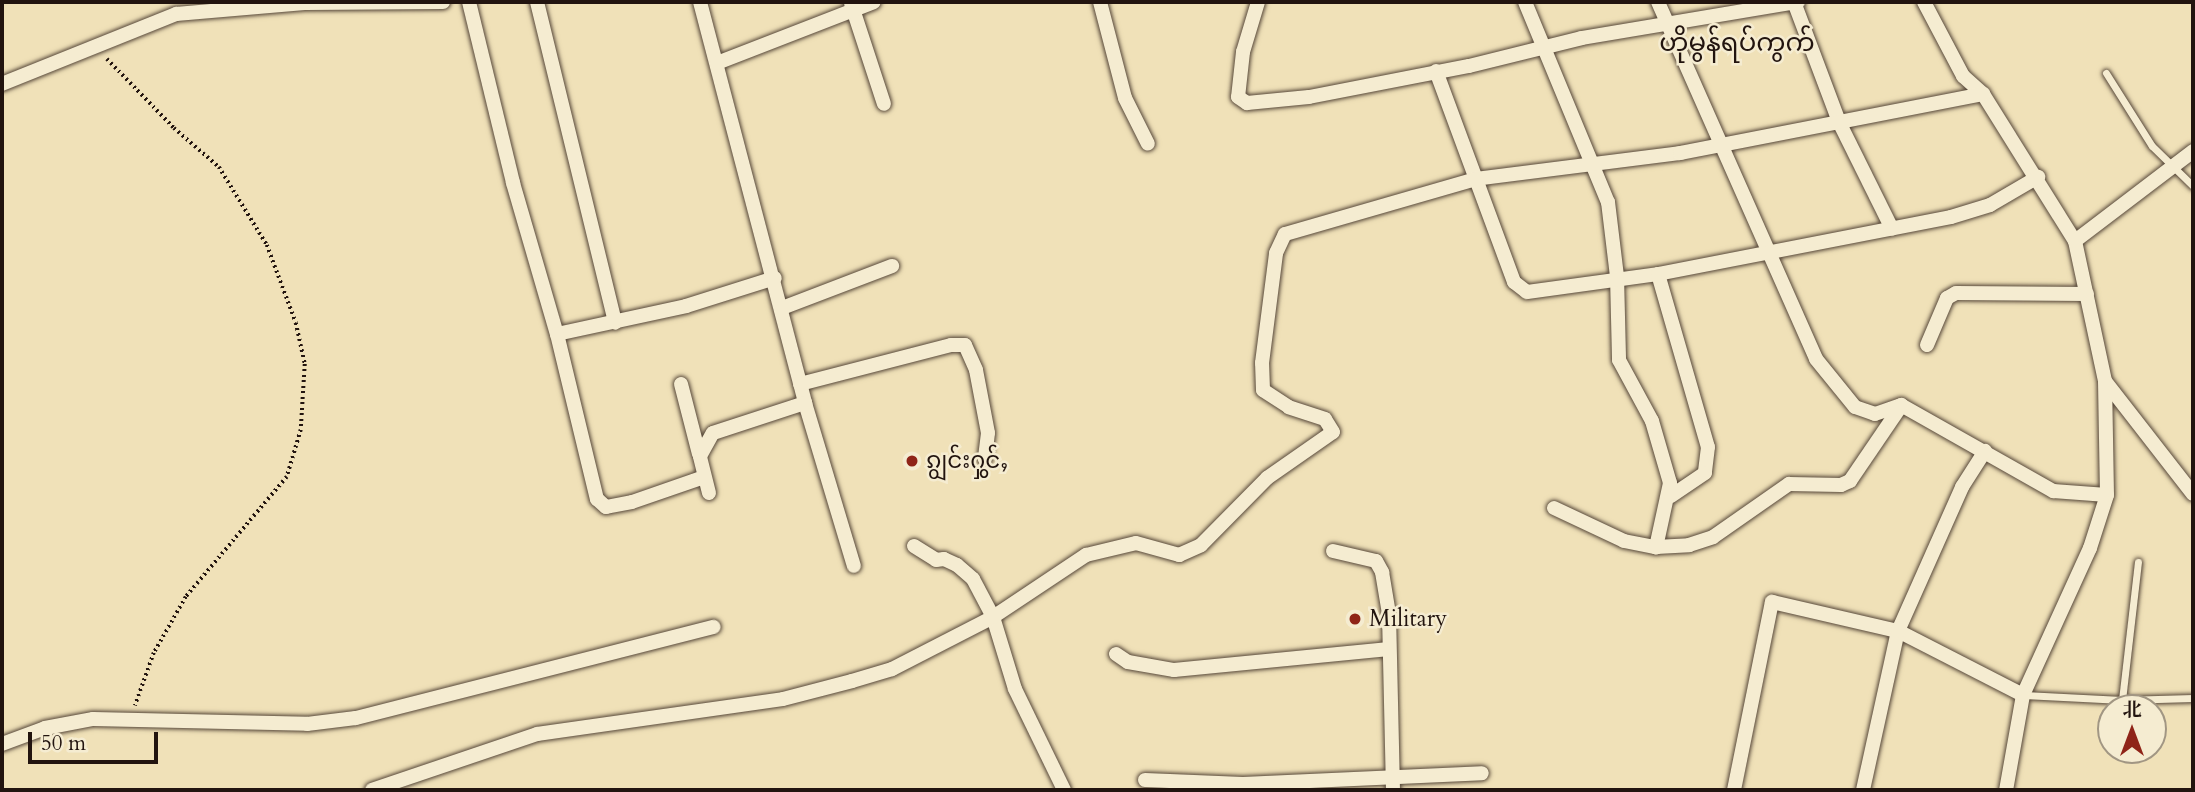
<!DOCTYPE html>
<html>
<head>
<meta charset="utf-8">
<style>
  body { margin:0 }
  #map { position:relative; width:2195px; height:792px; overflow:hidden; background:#f0e1b8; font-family:Cardo,"Noto Serif SC","Noto Sans Myanmar",serif }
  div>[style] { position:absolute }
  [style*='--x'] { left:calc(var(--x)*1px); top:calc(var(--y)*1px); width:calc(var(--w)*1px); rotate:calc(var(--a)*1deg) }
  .path>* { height:3.5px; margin-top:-1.75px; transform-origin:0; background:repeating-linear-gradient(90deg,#22140f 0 2px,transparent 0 5.5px) }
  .roads { filter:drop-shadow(0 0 2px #564739) drop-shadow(0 0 2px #564739) }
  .service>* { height:7px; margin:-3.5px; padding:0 3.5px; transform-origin:3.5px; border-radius:3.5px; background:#f5ecd1 }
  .minor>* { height:14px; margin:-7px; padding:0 7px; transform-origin:7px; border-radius:7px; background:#f5ecd1 }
  .dots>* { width:19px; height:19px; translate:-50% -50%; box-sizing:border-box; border:4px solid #f5ecd1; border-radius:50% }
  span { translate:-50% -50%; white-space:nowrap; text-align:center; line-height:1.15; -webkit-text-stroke:5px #f5ecd1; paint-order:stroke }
  .poi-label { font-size:23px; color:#22140f }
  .left { translate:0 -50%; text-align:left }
  .quarter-label { font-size:26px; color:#22140f }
  .frame { position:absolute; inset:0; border:4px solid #22140f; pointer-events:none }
  .north { position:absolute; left:2097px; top:694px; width:70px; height:70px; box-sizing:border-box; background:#f5ecd1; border:2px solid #a19683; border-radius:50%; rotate:0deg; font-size:19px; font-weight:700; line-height:28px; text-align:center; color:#22140f }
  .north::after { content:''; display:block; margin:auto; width:24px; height:32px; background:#8f2418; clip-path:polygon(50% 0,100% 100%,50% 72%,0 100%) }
  .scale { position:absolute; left:28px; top:732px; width:130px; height:32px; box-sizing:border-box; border:4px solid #22140f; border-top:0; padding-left:9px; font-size:21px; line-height:24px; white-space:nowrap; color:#22140f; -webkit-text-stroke:5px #f5ecd1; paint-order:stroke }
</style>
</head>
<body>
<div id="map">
  <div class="path">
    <div style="--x:107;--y:59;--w:96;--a:45.8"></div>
    <div style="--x:174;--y:128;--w:60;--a:40.9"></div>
    <div style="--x:219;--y:167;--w:92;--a:58.4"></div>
    <div style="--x:267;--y:245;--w:83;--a:69.6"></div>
    <div style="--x:296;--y:323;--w:42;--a:77.6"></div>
    <div style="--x:305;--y:364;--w:66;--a:93.5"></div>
    <div style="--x:301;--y:430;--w:49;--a:106.6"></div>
    <div style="--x:287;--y:477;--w:157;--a:130.1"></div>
    <div style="--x:186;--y:597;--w:64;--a:119.7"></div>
    <div style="--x:154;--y:653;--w:56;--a:109.7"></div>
  </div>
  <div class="roads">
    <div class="service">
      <div style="--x:2106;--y:73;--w:86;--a:57.8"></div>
      <div style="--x:2152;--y:146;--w:57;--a:44.3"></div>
      <div style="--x:2024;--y:695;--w:98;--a:2.9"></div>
      <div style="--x:2122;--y:700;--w:71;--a:-1.6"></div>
      <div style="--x:2122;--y:700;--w:139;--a:-83.4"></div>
    </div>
    <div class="minor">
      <div style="--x:469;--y:2;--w:186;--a:76.3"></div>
      <div style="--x:513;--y:183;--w:157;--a:73.8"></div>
      <div style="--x:557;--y:334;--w:132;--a:-12.2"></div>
      <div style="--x:686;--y:306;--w:93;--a:-17.5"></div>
      <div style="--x:537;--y:2;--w:330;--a:76.3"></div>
      <div style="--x:700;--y:2;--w:415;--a:75.3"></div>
      <div style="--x:805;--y:403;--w:170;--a:73.3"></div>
      <div style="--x:1100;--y:2;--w:99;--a:75.4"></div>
      <div style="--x:1125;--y:98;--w:51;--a:63.4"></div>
      <div style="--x:1258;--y:2;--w:52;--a:106.7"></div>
      <div style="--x:1243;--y:52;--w:45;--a:96.3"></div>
      <div style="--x:1238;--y:97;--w:11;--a:34"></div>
      <div style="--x:1247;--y:103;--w:62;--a:-5.5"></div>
      <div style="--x:1309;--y:97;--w:163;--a:-11"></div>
      <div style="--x:1469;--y:66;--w:116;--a:-13.9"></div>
      <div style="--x:1582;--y:38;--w:219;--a:-9.5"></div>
      <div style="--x:1525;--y:2;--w:217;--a:67.5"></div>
      <div style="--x:1608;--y:202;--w:75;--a:83.1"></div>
      <div style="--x:1617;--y:276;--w:84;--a:88.6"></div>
      <div style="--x:1619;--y:360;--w:69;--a:61.6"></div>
      <div style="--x:1652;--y:421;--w:65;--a:73.8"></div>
      <div style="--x:1670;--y:483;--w:66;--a:102.3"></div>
      <div style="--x:1658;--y:2;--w:390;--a:66.1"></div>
      <div style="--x:1816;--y:359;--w:62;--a:50.9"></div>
      <div style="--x:1855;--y:407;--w:21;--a:19"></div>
      <div style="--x:1875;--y:414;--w:28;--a:-19"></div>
      <div style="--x:1794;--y:2;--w:128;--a:69.4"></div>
      <div style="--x:1839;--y:122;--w:119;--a:63.6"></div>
      <div style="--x:1924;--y:2;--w:84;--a:62.2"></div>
      <div style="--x:1963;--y:76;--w:27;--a:42"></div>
      <div style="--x:1983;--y:94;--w:173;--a:58"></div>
      <div style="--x:2075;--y:241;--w:143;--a:77.9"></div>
      <div style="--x:2105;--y:381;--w:114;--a:89"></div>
      <div style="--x:2107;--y:495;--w:56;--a:107.8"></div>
      <div style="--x:2090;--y:548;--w:162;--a:114.5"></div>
      <div style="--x:2023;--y:695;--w:97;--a:100.1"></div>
      <div style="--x:851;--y:3;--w:106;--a:71.9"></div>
      <div style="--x:717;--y:63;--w:168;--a:-21.2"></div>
      <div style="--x:1436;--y:71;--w:225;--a:69.7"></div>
      <div style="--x:1514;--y:282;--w:16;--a:38"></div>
      <div style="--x:1527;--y:292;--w:132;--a:-7.8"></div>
      <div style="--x:1658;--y:274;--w:298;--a:-11"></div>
      <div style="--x:1951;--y:217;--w:41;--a:-17.1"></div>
      <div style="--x:1990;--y:205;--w:56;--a:-30.3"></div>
      <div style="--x:2;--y:84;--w:188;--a:-21.9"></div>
      <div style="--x:176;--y:14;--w:129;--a:-4.9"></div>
      <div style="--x:305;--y:3;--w:138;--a:-0.4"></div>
      <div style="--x:2075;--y:241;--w:148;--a:-37.3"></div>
      <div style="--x:1658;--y:274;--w:180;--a:73.9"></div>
      <div style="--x:1708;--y:447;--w:26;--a:97"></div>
      <div style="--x:1705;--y:473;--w:41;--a:145.9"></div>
      <div style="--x:782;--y:308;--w:118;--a:-20.9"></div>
      <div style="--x:557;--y:334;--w:170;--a:76.4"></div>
      <div style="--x:597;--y:499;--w:12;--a:42"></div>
      <div style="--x:606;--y:507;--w:26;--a:-11"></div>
      <div style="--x:632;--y:502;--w:76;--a:-19.1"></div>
      <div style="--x:1927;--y:345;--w:51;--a:-66.9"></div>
      <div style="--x:1947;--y:298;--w:10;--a:-29"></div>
      <div style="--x:1956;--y:293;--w:131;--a:0.4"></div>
      <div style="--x:2105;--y:381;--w:143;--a:52.1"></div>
      <div style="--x:681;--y:384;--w:72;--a:75.6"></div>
      <div style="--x:800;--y:384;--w:156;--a:-14.5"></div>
      <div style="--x:951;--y:345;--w:14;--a:0"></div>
      <div style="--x:965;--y:345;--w:27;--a:66"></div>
      <div style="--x:976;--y:370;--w:64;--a:79.2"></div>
      <div style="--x:988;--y:433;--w:26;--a:97"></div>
      <div style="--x:1901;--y:405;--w:175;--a:29.5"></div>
      <div style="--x:2053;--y:491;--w:54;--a:4.2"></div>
      <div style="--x:709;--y:493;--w:38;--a:-104"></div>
      <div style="--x:700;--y:456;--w:26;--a:-61"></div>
      <div style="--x:713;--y:433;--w:97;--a:-18.1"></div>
      <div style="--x:1554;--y:508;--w:77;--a:25.2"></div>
      <div style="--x:1624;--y:541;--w:33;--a:11"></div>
      <div style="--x:1656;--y:547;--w:33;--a:-3"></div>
      <div style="--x:1689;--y:545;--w:25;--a:-18"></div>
      <div style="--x:1713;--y:537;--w:93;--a:-34.9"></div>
      <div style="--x:1789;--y:484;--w:52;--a:1.1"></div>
      <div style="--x:1841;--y:485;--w:10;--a:-24"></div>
      <div style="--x:1850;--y:481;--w:91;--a:-55.8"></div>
      <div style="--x:914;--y:546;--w:26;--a:32"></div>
      <div style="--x:936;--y:560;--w:8;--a:-7"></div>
      <div style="--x:944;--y:559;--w:14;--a:25"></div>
      <div style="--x:957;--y:565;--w:21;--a:41"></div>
      <div style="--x:973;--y:579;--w:43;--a:62.2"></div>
      <div style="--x:993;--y:617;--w:75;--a:73"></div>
      <div style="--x:1015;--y:689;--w:112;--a:64.1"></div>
      <div style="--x:1333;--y:551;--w:44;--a:13.1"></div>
      <div style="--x:1376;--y:561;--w:13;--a:61"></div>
      <div style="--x:1382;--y:572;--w:43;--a:80.5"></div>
      <div style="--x:1389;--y:614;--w:176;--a:88.7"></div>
      <div style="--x:1116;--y:654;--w:14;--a:34"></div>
      <div style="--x:1128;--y:662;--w:47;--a:9.9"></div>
      <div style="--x:1174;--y:670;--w:216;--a:-5.6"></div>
      <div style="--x:2;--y:744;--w:46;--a:-20.4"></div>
      <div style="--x:45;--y:728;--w:49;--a:-10.6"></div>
      <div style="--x:93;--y:719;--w:214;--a:1.3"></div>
      <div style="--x:307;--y:724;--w:49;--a:-7"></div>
      <div style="--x:356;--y:718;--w:369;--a:-14.3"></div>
      <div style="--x:1145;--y:780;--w:98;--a:2.3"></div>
      <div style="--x:1243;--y:784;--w:239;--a:-2.6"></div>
      <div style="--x:372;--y:790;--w:174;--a:-18.7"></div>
      <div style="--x:537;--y:734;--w:248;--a:-8.1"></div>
      <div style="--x:783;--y:699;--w:71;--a:-14.6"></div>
      <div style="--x:852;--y:681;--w:42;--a:-16.7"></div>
      <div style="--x:892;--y:669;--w:114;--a:-27.2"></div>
      <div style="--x:993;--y:617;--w:112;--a:-33.7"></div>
      <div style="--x:1086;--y:555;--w:51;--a:-13.5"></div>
      <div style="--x:1136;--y:543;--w:45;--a:15.6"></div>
      <div style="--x:1179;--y:555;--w:24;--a:-24"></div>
      <div style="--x:1201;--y:545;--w:94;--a:-45.4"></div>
      <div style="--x:1267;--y:478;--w:80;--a:-34.9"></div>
      <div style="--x:1333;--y:432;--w:15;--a:-122"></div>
      <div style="--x:1325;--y:419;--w:38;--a:-162"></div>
      <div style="--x:1289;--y:407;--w:31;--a:-147"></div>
      <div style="--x:1263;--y:390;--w:27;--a:-92"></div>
      <div style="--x:1262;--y:363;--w:111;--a:-82.7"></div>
      <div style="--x:1276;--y:253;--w:21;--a:-65"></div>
      <div style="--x:1285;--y:234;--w:198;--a:-16.1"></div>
      <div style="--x:1475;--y:179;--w:207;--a:-7.2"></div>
      <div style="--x:1680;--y:153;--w:309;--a:-11"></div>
      <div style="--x:1734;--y:790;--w:192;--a:-78.6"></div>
      <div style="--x:1772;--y:602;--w:129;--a:13"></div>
      <div style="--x:1898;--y:631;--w:140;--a:27.1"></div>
      <div style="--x:1863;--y:790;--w:163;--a:-77.6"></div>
      <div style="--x:1898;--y:631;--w:158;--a:-66"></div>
      <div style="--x:1962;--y:487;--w:43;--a:-57.4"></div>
    </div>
  </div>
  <div class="dots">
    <div style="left:912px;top:461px;background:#8f2418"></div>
    <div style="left:1355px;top:619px;background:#8f2418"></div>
  </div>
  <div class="poi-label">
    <span class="left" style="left:926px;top:461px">ၵျွင်းႁွင်ႇ</span>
    <span class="left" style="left:1369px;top:619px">Military</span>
  </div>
  <div class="quarter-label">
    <span style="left:1737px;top:43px">ဟိုမွန်ရပ်ကွက်</span>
  </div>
  <div class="frame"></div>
  <div class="north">北</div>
  <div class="scale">50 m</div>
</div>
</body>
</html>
